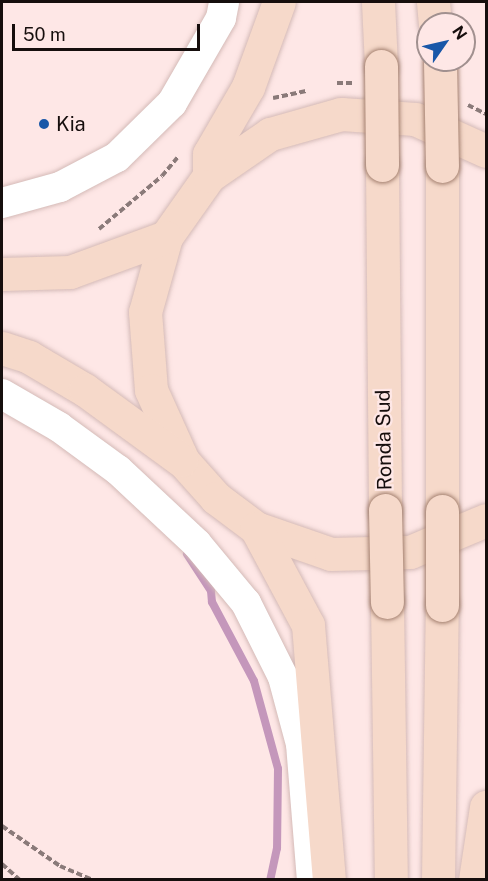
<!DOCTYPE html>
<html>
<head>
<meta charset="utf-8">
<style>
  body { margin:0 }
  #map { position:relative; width:488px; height:881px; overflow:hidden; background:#fee7e6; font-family:"Public Sans",sans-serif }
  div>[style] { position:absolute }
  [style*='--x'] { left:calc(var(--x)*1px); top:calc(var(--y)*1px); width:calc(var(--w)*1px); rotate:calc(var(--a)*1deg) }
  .stream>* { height:8px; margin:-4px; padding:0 4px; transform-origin:4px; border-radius:4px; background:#c497bb }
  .path>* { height:4px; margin-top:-2px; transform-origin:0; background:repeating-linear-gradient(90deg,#8a7a79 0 6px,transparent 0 9px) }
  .roads { filter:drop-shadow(0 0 2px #d4bab7) drop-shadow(0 0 2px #d4bab7) }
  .minor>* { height:30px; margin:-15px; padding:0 15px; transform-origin:15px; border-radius:15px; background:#fff }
  .major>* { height:33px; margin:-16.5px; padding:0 16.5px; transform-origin:16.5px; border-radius:16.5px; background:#f6d9ca }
  .bridges { filter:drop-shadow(0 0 2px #a48170) drop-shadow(0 0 2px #a48170) }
  .major-bridge>* { height:33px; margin:-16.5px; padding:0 16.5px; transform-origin:16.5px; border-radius:16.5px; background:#f6d9ca }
  .dots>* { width:16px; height:16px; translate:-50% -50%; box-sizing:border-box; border:3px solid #fee7e6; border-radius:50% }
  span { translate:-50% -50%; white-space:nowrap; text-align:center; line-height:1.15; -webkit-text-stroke:4.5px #fee7e6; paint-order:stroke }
  .poi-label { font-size:20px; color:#160e0d }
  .left { translate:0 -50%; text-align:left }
  .street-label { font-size:20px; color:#160e0d }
  .frame { position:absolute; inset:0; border:3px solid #160e0d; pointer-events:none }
  .north { position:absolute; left:416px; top:12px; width:60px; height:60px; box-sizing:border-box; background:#fee7e6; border:2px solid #a1908f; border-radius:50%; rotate:56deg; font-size:16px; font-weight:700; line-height:24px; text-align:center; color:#160e0d }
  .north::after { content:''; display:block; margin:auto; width:21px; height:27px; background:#1957a8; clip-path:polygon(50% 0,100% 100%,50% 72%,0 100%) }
  .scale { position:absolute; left:12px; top:24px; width:188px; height:27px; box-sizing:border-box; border:3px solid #160e0d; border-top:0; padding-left:8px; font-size:18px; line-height:21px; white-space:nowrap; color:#160e0d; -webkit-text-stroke:4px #fee7e6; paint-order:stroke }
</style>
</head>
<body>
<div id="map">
  <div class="stream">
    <div style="--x:187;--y:554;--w:44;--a:57"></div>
    <div style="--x:211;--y:591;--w:11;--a:85"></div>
    <div style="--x:212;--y:602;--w:89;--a:62"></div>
    <div style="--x:254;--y:681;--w:91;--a:74.7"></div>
    <div style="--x:278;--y:769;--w:79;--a:90.7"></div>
    <div style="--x:277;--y:848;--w:33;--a:102"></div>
  </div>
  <div class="path">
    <div style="--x:337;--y:83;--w:17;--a:0"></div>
    <div style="--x:273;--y:98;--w:35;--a:-12"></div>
    <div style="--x:468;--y:105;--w:20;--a:27"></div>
    <div style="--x:99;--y:229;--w:82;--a:-40.1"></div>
    <div style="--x:162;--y:176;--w:26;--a:-50"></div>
    <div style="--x:2;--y:826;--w:70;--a:34.6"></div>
    <div style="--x:60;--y:866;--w:36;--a:23"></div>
    <div style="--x:2;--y:864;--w:24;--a:42"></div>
  </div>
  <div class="roads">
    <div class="minor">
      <div style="--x:2;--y:203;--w:60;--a:-15.4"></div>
      <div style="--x:60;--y:187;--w:64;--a:-27.8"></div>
      <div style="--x:117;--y:157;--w:77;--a:-44.5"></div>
      <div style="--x:172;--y:103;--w:98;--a:-60"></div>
      <div style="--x:221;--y:18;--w:16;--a:-79"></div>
      <div style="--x:2;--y:394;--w:66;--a:30.1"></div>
      <div style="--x:59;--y:427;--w:73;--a:36.1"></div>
      <div style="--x:118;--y:470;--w:108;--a:43.1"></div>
      <div style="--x:197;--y:544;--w:77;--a:50.3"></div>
      <div style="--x:246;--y:603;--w:83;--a:63.4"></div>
      <div style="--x:283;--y:677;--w:69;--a:75"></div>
      <div style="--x:301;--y:744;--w:136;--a:85.4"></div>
    </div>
    <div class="major">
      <div style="--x:378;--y:2;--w:64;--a:87.3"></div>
      <div style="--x:433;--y:2;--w:22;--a:85"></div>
      <div style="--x:486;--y:151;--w:78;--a:-155.7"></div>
      <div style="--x:415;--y:119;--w:74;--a:-176.1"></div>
      <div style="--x:341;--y:114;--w:74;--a:164.3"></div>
      <div style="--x:270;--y:134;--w:74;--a:145.5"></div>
      <div style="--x:209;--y:176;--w:75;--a:125.2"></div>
      <div style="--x:166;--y:237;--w:78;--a:105.6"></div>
      <div style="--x:145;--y:312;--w:78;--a:85.6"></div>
      <div style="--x:151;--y:390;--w:78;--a:65.7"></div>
      <div style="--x:183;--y:461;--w:50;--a:48.3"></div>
      <div style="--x:216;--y:498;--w:50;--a:36.9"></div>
      <div style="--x:256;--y:528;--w:79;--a:19.1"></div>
      <div style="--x:331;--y:554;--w:79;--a:-1.5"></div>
      <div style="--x:410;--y:552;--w:82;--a:-22.8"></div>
      <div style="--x:382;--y:165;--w:345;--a:89.5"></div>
      <div style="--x:442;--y:166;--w:345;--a:90"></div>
      <div style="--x:209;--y:176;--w:22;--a:-90"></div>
      <div style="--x:209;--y:154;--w:78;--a:-59.8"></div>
      <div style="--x:248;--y:87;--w:90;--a:-70"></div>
      <div style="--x:2;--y:274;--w:68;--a:-1.7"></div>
      <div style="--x:70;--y:272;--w:102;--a:-20"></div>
      <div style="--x:2;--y:348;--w:28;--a:18"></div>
      <div style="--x:29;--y:357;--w:65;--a:30.5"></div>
      <div style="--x:85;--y:390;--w:119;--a:36.1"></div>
      <div style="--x:256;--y:528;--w:110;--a:61.8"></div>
      <div style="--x:308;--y:625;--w:256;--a:85.3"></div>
      <div style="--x:387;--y:602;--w:278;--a:89.2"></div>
      <div style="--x:438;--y:880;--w:275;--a:-89.2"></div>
      <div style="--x:475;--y:880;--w:74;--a:-81.4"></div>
    </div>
  </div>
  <div class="bridges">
    <div class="major-bridge">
      <div style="--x:440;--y:62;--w:104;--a:88.9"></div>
      <div style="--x:381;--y:66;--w:99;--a:89.4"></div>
      <div style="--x:385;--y:510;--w:92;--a:88.8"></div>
      <div style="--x:442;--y:511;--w:94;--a:90"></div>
    </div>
  </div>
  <div class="dots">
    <div style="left:44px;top:124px;background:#1957a8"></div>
  </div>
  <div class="poi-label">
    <span class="left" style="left:56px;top:124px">Kia</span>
  </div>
  <div class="street-label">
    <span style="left:384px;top:440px;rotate:-91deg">Ronda Sud</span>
  </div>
  <div class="frame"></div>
  <div class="north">N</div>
  <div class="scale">50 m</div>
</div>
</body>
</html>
